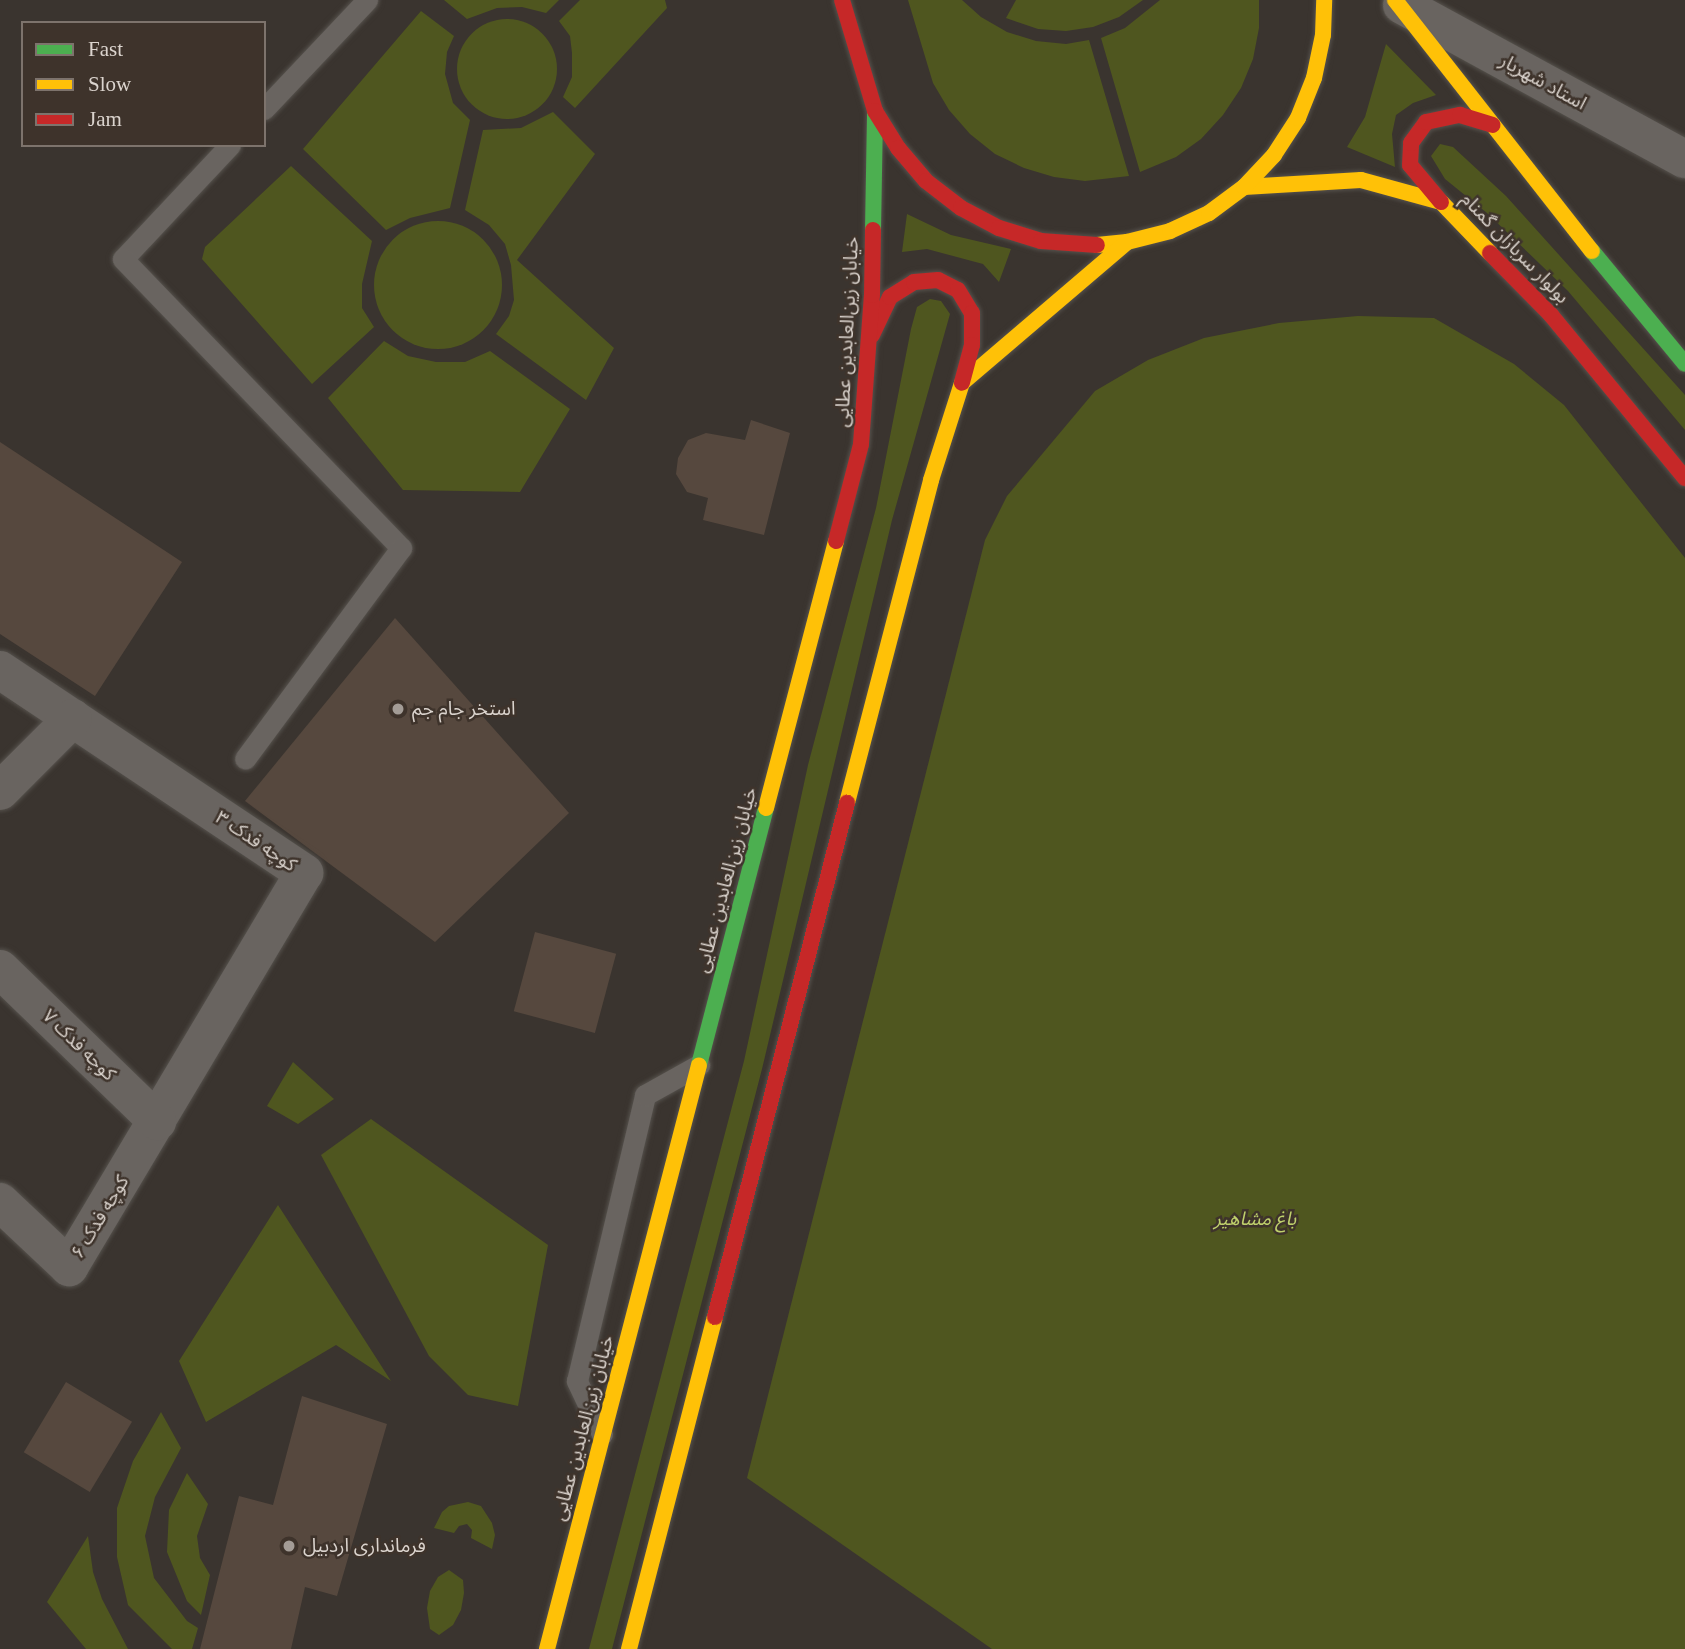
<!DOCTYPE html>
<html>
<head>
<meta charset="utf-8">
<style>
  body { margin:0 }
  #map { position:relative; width:1685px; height:1649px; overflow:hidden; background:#3a342f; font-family:"Times New Roman","Noto Sans Arabic",serif }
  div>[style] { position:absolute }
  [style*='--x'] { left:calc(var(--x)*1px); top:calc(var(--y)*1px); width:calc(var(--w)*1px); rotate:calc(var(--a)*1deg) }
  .green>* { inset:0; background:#4f561f }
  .round { border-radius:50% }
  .building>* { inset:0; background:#56483e; transform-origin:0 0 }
  .roads { filter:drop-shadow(0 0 2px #55514c) drop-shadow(0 0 2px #55514c) }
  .lane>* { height:21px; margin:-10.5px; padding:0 10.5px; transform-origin:10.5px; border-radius:10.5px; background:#696460 }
  .street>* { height:38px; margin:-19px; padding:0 19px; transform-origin:19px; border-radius:19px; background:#696460 }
  .fast>* { height:16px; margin:-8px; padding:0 8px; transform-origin:8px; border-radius:8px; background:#4caf50 }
  .slow>* { height:16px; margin:-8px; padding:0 8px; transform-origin:8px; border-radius:8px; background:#ffc107 }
  .jam>* { height:16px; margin:-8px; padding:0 8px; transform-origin:8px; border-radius:8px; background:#c62828 }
  .dots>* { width:19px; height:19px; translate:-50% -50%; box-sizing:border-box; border:4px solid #3e332b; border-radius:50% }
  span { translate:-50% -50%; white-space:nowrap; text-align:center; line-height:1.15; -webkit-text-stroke:5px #3e332b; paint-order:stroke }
  .street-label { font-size:19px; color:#dbd4ce }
  .poi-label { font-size:19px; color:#dbd4ce }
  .left { translate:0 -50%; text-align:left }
  .park-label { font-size:19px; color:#bfd06c; font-style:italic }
  .legend { position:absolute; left:21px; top:21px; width:245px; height:126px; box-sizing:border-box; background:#3e332b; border:2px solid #7d736c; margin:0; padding:9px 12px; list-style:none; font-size:21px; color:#dbd4ce }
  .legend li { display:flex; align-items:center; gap:14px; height:35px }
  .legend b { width:35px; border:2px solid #7d736c }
</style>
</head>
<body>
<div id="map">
  <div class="green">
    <div style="clip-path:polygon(444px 0,559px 0,546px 13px,522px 7px,497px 8px,467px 19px)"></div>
    <div style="clip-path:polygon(580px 0,665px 0,667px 8px,575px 108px,563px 97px,572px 77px,572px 53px,570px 36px,559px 21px)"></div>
    <div style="clip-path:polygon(908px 0,962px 0,981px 17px,1007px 32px,1036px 41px,1066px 44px,1089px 40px,1129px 176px,1085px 181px,1054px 177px,1024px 168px,995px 154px,970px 134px,949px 110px,933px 83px)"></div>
    <div style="clip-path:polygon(1016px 0,1143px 0,1119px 17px,1093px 27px,1066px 31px,1038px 29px,1006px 18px)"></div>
    <div style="clip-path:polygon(1160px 0,1259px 0,1259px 28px,1253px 59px,1241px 88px,1223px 115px,1201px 139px,1176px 157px,1140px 172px,1101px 38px,1125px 28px)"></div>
    <div style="clip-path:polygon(421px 11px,454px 36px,447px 52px,445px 74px,453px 103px,470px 120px,450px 208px,410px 218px,386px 230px,303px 149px)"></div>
    <div class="round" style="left:457px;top:19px;width:100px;height:100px"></div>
    <div style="clip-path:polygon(1386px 44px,1436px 95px,1413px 103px,1396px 115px,1392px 134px,1395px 167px,1347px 147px,1365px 117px)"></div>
    <div style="clip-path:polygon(553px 112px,595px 154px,517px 260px,614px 348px,586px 400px,496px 334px,509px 316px,514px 300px,511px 265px,505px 244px,489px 225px,465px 210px,483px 130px,521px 128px)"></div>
    <div style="clip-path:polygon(1440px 144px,1453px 147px,1506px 196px,1685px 395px,1685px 430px,1568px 291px,1487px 213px,1445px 179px,1431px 156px)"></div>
    <div style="clip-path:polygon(291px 166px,372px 241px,362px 284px,362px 308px,374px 327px,312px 384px,202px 259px,205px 247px)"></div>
    <div style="clip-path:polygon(907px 214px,951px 235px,1011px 249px,999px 282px,983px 264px,927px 249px,902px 252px)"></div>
    <div class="round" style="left:374px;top:221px;width:128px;height:128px"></div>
    <div style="clip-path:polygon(930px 299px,941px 301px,950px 314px,892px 520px,762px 1069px,612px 1649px,589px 1649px,744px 1061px,808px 765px,876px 508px,911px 329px,917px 307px)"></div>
    <div style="clip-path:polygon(1358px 316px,1434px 318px,1514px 364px,1564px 405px,1685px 558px,1685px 1649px,992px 1649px,747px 1478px,985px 540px,1007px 496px,1095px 391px,1148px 360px,1204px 338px,1279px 323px)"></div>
    <div style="clip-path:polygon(384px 341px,408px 356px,436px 362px,465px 362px,490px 351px,570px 409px,520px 492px,403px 490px,328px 398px)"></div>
    <div style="clip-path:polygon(293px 1062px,334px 1099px,298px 1124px,267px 1106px)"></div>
    <div style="clip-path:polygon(371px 1119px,548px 1245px,518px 1406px,468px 1395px,429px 1356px,321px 1155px)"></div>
    <div style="clip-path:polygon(278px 1205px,391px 1381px,336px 1345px,206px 1422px,179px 1361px)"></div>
    <div style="clip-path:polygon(161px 1412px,181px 1448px,155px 1497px,145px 1536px,154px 1578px,187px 1621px,198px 1628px,192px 1649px,172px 1649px,128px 1605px,117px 1557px,117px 1508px,133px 1461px)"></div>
    <div style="clip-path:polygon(187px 1473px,208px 1504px,197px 1536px,200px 1558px,210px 1575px,201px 1615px,187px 1601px,167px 1552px,169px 1510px)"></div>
    <div style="clip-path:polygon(468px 1502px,481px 1506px,492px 1523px,495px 1535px,492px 1549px,471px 1538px,472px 1530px,467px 1524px,459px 1526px,454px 1533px,434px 1528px,442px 1512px,449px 1506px)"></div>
    <div style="clip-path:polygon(88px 1536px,93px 1572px,102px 1599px,128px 1649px,86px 1649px,47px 1602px)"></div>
    <div style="clip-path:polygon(449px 1570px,463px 1580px,464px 1593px,461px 1610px,453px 1625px,439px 1635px,430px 1629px,427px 1608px,430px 1591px,438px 1577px)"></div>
  </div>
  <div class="building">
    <div style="clip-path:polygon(751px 420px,790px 433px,764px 535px,703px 520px,708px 498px,687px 492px,676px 474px,678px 458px,688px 440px,706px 433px,745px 440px)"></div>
    <div style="clip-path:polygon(0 442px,182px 562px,95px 696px,0 634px)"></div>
    <div style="clip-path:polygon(395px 618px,569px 813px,435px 942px,245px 801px)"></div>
    <div style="left:535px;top:932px;width:84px;height:82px;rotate:15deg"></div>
    <div style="left:66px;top:1382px;width:77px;height:82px;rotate:31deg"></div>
    <div style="clip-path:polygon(302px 1396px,387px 1424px,337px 1596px,305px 1587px,291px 1649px,200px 1649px,239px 1496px,273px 1505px)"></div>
  </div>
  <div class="roads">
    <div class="lane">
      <div style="--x:264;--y:109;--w:150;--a:-46.6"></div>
      <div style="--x:230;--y:145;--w:156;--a:133.2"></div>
      <div style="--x:123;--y:259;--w:401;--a:46.1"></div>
      <div style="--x:401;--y:548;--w:262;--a:126.5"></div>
      <div style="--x:602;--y:1434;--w:59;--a:-115.3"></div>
      <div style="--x:577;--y:1381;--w:294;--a:-76.6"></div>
      <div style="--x:645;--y:1095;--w:62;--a:-29.1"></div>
    </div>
    <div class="street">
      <div style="--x:1402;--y:5;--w:322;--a:28.6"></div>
      <div style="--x:0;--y:670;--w:366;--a:33.7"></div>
      <div style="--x:304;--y:873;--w:459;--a:120.8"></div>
      <div style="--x:69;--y:1267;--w:95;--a:-136.7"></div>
      <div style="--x:0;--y:791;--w:103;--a:-45"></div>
      <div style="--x:0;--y:969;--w:219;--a:44.1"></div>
    </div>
    <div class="fast">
      <div style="--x:873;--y:230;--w:119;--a:-89"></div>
      <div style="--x:1592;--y:251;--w:146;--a:50.5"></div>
      <div style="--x:699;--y:1065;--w:266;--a:-75.4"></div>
    </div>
    <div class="slow">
      <div style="--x:1395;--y:0;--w:319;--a:51.9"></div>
      <div style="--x:1244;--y:187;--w:117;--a:-3.4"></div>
      <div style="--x:1361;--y:180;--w:83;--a:15.4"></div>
      <div style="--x:1441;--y:202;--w:71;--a:46.1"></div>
      <div style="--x:1097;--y:245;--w:30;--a:-6"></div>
      <div style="--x:1127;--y:242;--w:44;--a:-14.3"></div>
      <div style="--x:1170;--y:231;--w:43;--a:-24.8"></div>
      <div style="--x:1209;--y:213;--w:44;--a:-36.6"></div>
      <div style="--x:1244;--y:187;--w:44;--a:-46.8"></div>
      <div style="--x:1274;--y:155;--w:44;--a:-57"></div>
      <div style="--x:1298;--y:118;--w:43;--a:-68.2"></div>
      <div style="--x:1314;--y:78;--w:44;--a:-78.2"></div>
      <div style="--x:1323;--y:35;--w:35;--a:-88"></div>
      <div style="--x:847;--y:803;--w:334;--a:-75.4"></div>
      <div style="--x:931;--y:480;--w:102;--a:-72.3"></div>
      <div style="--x:962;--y:383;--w:217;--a:-40.5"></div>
      <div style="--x:766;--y:808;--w:276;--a:-75.3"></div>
      <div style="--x:547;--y:1649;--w:603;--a:-75.41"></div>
      <div style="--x:629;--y:1649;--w:343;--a:-75.5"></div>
    </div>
    <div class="jam">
      <div style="--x:842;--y:0;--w:116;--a:73.4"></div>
      <div style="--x:875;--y:111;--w:44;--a:58.1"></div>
      <div style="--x:898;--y:148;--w:43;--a:49.7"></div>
      <div style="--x:926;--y:181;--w:44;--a:37.6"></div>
      <div style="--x:961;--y:208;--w:43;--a:27.8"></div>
      <div style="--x:999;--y:228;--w:44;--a:17.2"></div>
      <div style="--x:1041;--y:241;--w:56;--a:4.1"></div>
      <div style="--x:1441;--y:202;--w:48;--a:-130"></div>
      <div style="--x:1410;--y:165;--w:22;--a:-87"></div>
      <div style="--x:1411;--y:143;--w:26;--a:-54"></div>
      <div style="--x:1426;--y:122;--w:35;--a:-12"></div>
      <div style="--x:1460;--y:115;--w:34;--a:17"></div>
      <div style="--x:1490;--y:253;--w:87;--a:45.5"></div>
      <div style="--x:1551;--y:315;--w:211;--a:50.6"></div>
      <div style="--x:872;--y:335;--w:42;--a:-64.7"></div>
      <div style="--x:890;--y:297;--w:28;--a:-32"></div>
      <div style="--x:914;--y:282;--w:24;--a:-5"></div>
      <div style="--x:938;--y:280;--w:22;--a:27"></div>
      <div style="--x:958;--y:290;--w:27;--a:59"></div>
      <div style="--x:972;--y:313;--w:32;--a:90"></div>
      <div style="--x:972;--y:345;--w:39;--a:105"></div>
      <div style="--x:836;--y:541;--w:100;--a:-75.5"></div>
      <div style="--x:861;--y:444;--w:149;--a:-85.8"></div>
      <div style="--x:872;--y:295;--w:65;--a:-89.1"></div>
      <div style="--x:715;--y:1317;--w:531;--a:-75.6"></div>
    </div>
  </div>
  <div class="dots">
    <div style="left:398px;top:709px;background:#a39c96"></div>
    <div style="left:289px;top:1546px;background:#a39c96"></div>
  </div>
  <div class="street-label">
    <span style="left:1543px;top:82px;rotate:29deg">استاد شهریار</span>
    <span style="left:1515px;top:248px;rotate:46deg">بولوار سربازان گمنام</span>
    <span style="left:847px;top:332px;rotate:-87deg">خیابان زین‌العابدین عطایی</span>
    <span style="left:256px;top:841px;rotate:34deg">کوچه فدک ۳</span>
    <span style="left:726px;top:880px;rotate:-75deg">خیابان زین‌العابدین عطایی</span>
    <span style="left:79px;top:1045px;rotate:44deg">کوچه فدک ۷</span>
    <span style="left:100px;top:1217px;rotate:-59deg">کوچه فدک ۶</span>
    <span style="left:583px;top:1428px;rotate:-75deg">خیابان زین‌العابدین عطایی</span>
  </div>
  <div class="poi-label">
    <span class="left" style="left:412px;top:709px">استخر جام جم</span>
    <span class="left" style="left:303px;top:1546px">فرمانداری اردبیل</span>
  </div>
  <div class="park-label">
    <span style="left:1255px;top:1219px">باغ مشاهیر</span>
  </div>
  <ul class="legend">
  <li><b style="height:9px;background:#4caf50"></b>Fast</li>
  <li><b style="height:9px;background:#ffc107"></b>Slow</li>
  <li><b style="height:9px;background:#c62828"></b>Jam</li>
  </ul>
</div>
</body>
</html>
